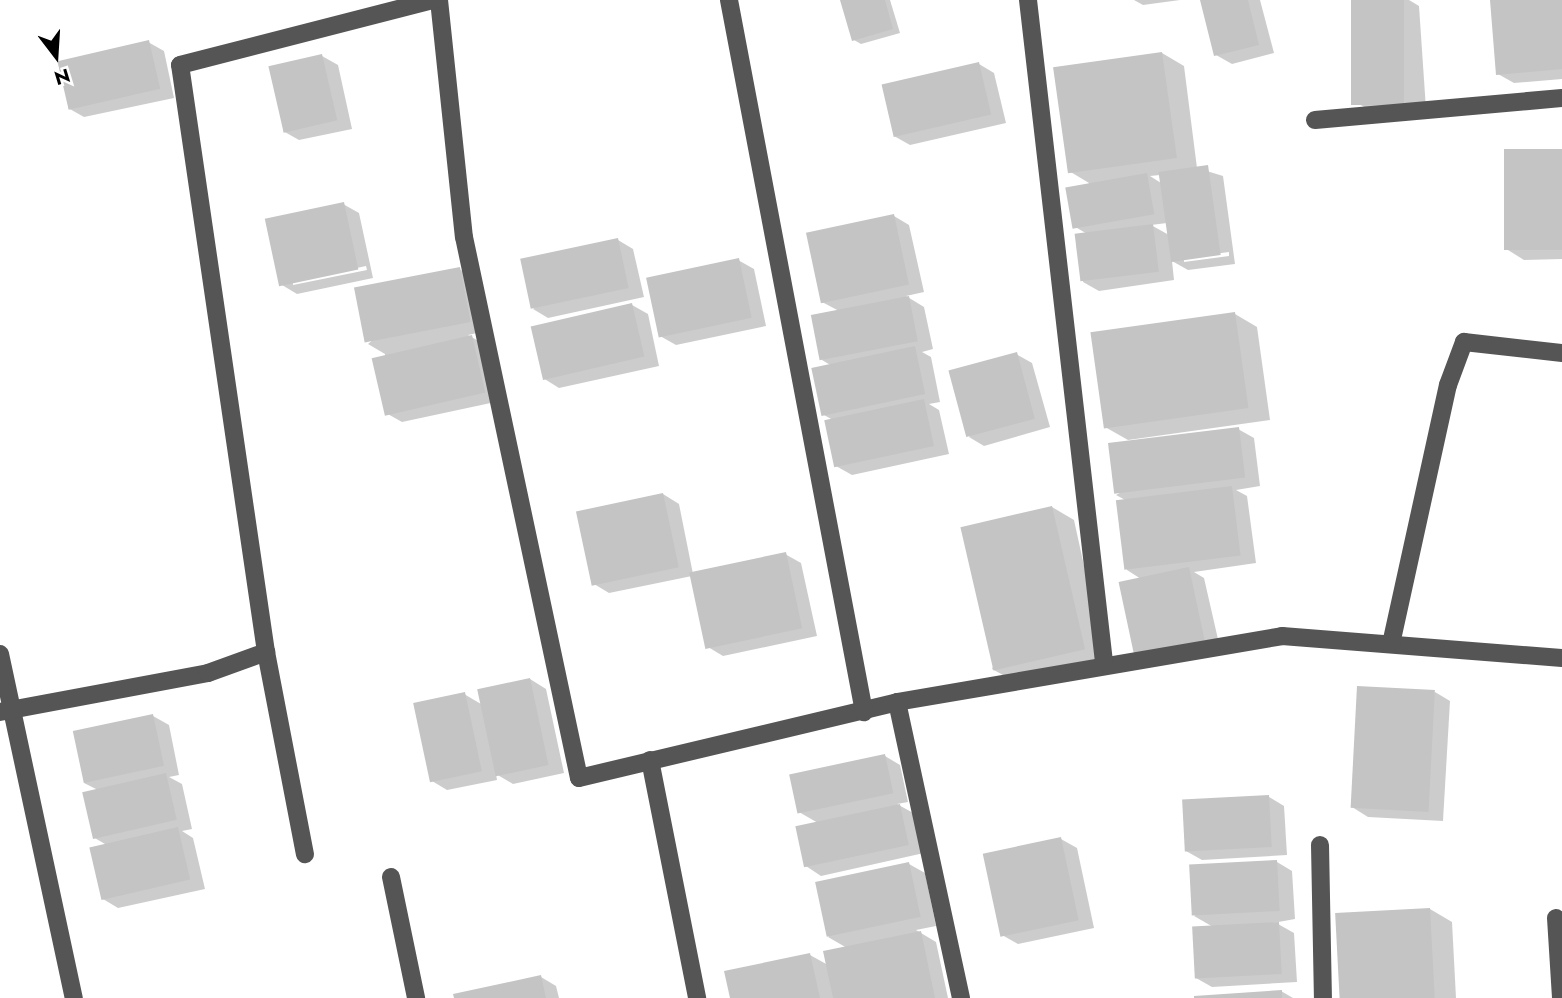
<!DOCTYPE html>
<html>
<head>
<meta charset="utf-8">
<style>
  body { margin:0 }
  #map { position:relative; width:1562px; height:998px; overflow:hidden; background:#fff; font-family:Jost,sans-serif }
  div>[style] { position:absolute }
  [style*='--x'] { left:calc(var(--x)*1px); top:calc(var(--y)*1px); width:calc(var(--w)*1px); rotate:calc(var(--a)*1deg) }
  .shadow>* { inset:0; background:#0003 }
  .building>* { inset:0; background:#c4c4c4; transform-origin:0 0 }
  .minor>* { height:18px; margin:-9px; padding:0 9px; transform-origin:9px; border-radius:9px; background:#555 }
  span { translate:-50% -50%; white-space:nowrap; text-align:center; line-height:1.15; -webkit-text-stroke:7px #fff; paint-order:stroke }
  .north { position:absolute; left:21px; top:21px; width:70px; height:70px; -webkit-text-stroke:5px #fff; paint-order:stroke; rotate:163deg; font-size:19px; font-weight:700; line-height:28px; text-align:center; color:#000 }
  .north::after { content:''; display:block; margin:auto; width:24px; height:32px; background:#000; clip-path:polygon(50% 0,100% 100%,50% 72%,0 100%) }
</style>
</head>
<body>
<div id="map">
  <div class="shadow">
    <div style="clip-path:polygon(842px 0,890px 0,900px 33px,861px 44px,854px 40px)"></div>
    <div style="clip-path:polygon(1134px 0,1180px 0,1143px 5px)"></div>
    <div style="clip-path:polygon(1202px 0,1260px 0,1274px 53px,1232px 64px,1216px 55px)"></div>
    <div style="clip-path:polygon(1353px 0,1409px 0,1419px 6px,1426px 109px,1375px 113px,1359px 104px)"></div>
    <div style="clip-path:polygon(1508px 0,1562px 0,1562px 79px,1514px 83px,1498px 74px)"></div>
    <div style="clip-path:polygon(148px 42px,164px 51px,174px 98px,84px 117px,68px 108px)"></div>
    <div style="clip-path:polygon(evenodd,1162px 53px,1184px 66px,1197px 168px,1223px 176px,1235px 264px,1188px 270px,1172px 261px,1174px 280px,1099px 291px,1083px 282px,1089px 235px,1072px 225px,1089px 183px,1069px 171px,1162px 53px,1160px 175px,1161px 183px,1150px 176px,1160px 175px,1162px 53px,1167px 223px,1169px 235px,1151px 225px,1167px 223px,1162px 53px,1229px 252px,1229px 256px,1184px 262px,1184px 258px,1229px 252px)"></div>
    <div style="clip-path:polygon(322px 56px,338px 65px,352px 129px,299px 140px,283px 131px)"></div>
    <div style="clip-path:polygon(979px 64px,994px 73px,1006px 123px,910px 145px,894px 136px)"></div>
    <div style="clip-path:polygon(1562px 151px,1562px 259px,1524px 260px,1508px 250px)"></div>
    <div style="clip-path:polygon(evenodd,343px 204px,359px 213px,373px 278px,297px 294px,282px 285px,343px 204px,366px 266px,367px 270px,293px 285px,293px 282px,366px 266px)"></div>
    <div style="clip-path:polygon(894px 216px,909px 225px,924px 292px,906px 296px,924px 307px,933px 349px,922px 352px,931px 357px,940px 402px,929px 404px,939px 410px,949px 454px,852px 475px,836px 466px,833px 420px,824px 415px,832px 366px,822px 360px,841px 312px,822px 302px)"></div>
    <div style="clip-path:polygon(618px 240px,633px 249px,644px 297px,548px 318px,533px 309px)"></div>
    <div style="clip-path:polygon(738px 260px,754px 269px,766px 326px,676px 345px,660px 336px)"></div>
    <div style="clip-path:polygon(459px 269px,475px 278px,486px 331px,468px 335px,487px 346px,500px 401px,402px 422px,386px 413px,385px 354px,368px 344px)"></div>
    <div style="clip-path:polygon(632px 305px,648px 314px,659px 366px,559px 388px,543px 378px)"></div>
    <div style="clip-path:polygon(1235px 314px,1257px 327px,1270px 420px,1128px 440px,1105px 427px)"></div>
    <div style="clip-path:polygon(1016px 354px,1032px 363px,1050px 427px,984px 446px,969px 437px)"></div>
    <div style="clip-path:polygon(1238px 429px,1254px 438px,1260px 486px,1236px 490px,1247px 496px,1256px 563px,1194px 572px,1204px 578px,1220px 648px,1151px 664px,1141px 579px,1127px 570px,1127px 501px,1116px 495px)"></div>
    <div style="clip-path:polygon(663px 494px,679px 504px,693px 574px,785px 554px,801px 563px,817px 636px,723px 656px,708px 647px,692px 576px,609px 593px,594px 584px)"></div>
    <div style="clip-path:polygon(1052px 507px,1074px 520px,1105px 662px,1014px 681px,992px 669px)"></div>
    <div style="clip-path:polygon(530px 679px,546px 689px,564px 773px,513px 784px,496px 774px,497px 780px,447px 790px,432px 781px,464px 694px,481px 704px)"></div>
    <div style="clip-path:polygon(1435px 692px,1450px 701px,1443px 821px,1368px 817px,1352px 807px)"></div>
    <div style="clip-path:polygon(153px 716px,169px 725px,179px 775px,169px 777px,182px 784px,192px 829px,182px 831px,193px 838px,205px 889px,118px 908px,103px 899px,105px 844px,93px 837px,96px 789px,84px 783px)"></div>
    <div style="clip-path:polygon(885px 756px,900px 765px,908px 802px,897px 804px,915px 814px,924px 853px,821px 876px,806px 866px,818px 823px,799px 812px)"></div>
    <div style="clip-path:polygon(1269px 797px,1284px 806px,1287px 855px,1202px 860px,1186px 851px)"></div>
    <div style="clip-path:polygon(1061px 839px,1077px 848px,1094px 928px,1018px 944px,1002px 935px)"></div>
    <div style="clip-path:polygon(1277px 862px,1292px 871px,1295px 919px,1256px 926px,1278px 924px,1294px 933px,1297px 982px,1212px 987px,1196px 978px,1215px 928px,1194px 916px)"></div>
    <div style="clip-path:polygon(909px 864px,925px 873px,936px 926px,916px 930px,936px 942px,948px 998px,732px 998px,810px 955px,828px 965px,847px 948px,828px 937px)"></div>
    <div style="clip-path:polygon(1430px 909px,1452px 922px,1456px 998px,1341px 998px)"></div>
    <div style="clip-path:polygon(541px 977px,556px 986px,559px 998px,455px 998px)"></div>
    <div style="clip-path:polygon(1281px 991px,1293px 998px,1196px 998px)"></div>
  </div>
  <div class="building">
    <div style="clip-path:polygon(840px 0,885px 0,893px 29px,852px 41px)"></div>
    <div style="clip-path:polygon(1200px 0,1248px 0,1259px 45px,1214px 56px)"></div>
    <div style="left:1351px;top:0;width:53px;height:105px"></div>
    <div style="clip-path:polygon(1490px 0,1562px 0,1562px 69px,1496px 75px)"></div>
    <div style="left:149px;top:40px;width:50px;height:94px;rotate:77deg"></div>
    <div style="left:1162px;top:52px;width:107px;height:110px;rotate:82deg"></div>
    <div style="left:322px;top:54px;width:68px;height:55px;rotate:77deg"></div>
    <div style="left:979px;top:62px;width:54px;height:100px;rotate:77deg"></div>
    <div style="left:1562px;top:149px;width:101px;height:58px;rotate:90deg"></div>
    <div style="left:1208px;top:165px;width:91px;height:50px;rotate:82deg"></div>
    <div style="left:1147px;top:173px;width:42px;height:83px;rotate:80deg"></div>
    <div style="left:344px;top:202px;width:69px;height:81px;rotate:78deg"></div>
    <div style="left:894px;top:214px;width:72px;height:90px;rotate:78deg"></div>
    <div style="left:1153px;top:224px;width:48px;height:79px;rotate:83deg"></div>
    <div style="left:618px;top:238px;width:51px;height:100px;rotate:78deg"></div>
    <div style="left:739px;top:258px;width:61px;height:95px;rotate:78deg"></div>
    <div style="left:460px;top:267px;width:56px;height:108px;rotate:79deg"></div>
    <div style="left:909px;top:296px;width:46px;height:100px;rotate:79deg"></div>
    <div style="left:632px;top:303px;width:55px;height:104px;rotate:77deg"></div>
    <div style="left:1235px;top:312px;width:97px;height:146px;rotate:82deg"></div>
    <div style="left:472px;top:335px;width:59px;height:103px;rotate:77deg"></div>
    <div style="left:915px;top:346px;width:49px;height:106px;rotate:78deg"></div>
    <div style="left:1017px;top:352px;width:69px;height:71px;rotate:75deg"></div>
    <div style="left:924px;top:399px;width:48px;height:102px;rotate:78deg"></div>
    <div style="left:1239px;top:427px;width:51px;height:132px;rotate:83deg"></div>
    <div style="left:1232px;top:486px;width:70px;height:117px;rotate:83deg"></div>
    <div style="left:663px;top:493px;width:76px;height:89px;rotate:78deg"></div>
    <div style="left:1052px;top:506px;width:147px;height:94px;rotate:77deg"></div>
    <div style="left:786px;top:552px;width:78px;height:99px;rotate:78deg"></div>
    <div style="left:1189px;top:567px;width:75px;height:72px;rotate:78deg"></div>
    <div style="left:530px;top:678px;width:89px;height:54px;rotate:78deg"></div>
    <div style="left:1357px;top:686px;width:78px;height:122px;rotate:3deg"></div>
    <div style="left:465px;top:692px;width:81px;height:53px;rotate:78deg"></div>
    <div style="left:153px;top:714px;width:53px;height:82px;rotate:78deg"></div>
    <div style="left:885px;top:754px;width:40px;height:98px;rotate:78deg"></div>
    <div style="left:166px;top:773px;width:48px;height:86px;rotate:77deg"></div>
    <div style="left:1269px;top:795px;width:52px;height:87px;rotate:87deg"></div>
    <div style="left:900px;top:804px;width:42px;height:107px;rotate:78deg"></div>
    <div style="left:178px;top:827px;width:54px;height:91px;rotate:77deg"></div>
    <div style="left:1061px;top:837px;width:85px;height:80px;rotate:78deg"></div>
    <div style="left:1277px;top:860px;width:51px;height:88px;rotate:87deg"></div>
    <div style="left:909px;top:862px;width:56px;height:96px;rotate:78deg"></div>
    <div style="left:1430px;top:908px;width:90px;height:95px;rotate:87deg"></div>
    <div style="left:1279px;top:922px;width:52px;height:87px;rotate:87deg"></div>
    <div style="clip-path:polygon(921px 931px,935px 998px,833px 998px,823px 951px)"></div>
    <div style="clip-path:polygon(810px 953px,820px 998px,730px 998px,724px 971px)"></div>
    <div style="clip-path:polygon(541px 975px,546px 998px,454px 998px,453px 994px)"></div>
    <div style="clip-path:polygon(1282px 990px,1282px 998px,1194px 998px,1194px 996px)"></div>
  </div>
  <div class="minor">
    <div style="--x:439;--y:0;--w:238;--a:84"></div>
    <div style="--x:464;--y:237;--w:553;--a:78"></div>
    <div style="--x:579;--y:778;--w:327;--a:-13.4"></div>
    <div style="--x:897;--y:702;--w:391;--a:-9.7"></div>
    <div style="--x:1282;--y:636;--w:281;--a:4.5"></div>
    <div style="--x:729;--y:0;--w:725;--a:79.26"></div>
    <div style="--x:1028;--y:0;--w:666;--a:83.45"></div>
    <div style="--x:1315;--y:120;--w:248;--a:-5.1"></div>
    <div style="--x:1391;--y:644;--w:265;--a:-77.6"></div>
    <div style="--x:1448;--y:385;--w:46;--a:-69.6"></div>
    <div style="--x:1464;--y:342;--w:99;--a:6.4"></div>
    <div style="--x:266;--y:652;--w:206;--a:79.1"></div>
    <div style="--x:0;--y:654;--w:352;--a:77.9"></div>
    <div style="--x:897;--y:702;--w:303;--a:77.8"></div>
    <div style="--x:0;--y:712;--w:212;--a:-10.6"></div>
    <div style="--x:208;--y:673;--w:62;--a:-19.9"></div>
    <div style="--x:266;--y:652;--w:593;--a:-98.33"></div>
    <div style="--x:180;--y:65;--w:262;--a:-14.4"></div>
    <div style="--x:650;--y:760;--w:243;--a:78.8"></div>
    <div style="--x:1320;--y:845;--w:153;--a:88.9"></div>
    <div style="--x:391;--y:877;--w:124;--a:78.3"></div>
    <div style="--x:1556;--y:918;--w:80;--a:86.4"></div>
  </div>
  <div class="north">N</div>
</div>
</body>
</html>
